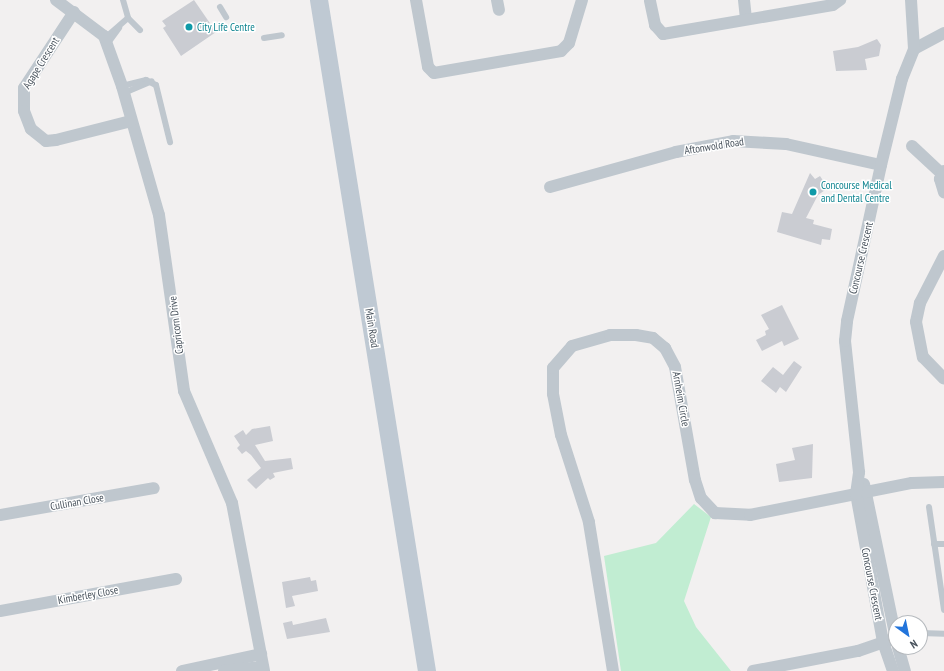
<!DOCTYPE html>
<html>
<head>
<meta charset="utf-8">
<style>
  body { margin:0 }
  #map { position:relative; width:944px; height:671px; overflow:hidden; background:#f2f0f0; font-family:"PT Sans Narrow",sans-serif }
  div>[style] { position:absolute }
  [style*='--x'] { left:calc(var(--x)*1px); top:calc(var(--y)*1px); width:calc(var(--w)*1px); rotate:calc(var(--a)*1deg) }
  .green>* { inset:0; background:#c1edd2 }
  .building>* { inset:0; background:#caccd2 }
  .lane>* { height:6px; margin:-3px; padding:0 3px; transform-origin:3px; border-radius:3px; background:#bfc7ce }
  .street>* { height:12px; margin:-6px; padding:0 6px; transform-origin:6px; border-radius:6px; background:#bfc7ce }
  .secondary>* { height:18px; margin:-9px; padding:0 9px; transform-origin:9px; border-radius:9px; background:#bfc9d3 }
  .dots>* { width:11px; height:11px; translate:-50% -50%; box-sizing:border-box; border:2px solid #fff; border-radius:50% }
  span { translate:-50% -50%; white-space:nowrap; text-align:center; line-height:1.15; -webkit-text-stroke:3px #fff; paint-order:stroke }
  .culture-label { font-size:11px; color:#0d838f }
  .left { translate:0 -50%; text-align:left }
  .street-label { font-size:11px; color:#49535d }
  .north { position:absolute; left:888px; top:615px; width:40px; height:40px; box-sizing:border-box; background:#fff; border:1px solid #b6babe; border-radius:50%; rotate:147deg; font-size:11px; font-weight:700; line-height:16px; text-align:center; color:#49535d }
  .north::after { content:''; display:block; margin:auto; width:14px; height:18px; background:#2274db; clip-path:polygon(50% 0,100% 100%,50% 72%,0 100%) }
</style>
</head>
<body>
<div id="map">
  <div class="green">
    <div style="clip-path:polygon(694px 504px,711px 517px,684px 601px,696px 627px,731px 671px,621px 671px,604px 556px,656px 543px)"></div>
  </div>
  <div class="building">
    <div style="clip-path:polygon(194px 0,216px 32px,181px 56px,163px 28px,166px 26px,162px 21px)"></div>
    <div style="clip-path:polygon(877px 39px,881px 45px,879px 56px,865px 59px,867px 70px,836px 71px,833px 51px,858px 47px)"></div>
    <div style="clip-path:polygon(810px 173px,815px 179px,820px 176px,828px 188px,818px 195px,806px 218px,814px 220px,813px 224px,832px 229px,830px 240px,822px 239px,821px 245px,777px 232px,782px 212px,792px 214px)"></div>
    <div style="clip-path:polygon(782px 305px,799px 339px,784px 346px,782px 341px,762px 351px,756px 340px,766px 335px,765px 331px,769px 329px,761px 315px)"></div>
    <div style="clip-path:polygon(794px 361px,802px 367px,786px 392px,780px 387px,776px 393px,761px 381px,773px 367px,783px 375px)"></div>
    <div style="clip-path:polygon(270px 426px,273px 441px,255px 445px,265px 461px,291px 458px,293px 469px,273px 473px,275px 477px,270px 480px,268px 478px,256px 489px,247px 480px,261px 468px,251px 455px,246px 451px,242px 454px,237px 448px,240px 445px,234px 436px,243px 430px,246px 435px,252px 429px)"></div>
    <div style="clip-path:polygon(813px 444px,812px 478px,779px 482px,776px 464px,795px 460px,792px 448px)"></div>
    <div style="clip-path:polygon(310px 577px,311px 581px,316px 580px,318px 591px,292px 596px,295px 606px,286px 608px,282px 582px)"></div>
    <div style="clip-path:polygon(326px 618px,330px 632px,287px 639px,283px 623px,292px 621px,293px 625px)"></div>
  </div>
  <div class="lane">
    <div style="--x:123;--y:0;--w:19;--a:74"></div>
    <div style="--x:128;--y:18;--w:17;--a:45"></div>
    <div style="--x:220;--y:7;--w:12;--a:59"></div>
    <div style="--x:105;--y:38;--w:30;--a:-41"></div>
    <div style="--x:264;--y:38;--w:18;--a:-9"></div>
    <div style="--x:108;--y:43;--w:19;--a:-54"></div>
    <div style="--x:122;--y:86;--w:25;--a:-14"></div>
    <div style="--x:146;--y:80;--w:11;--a:27"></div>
    <div style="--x:156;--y:85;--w:59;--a:76.2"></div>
    <div style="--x:124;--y:93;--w:30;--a:-23"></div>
    <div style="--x:929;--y:507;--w:104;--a:81.7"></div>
    <div style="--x:934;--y:544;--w:10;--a:0"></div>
    <div style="--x:920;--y:633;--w:24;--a:2"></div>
  </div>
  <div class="street">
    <div style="--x:56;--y:0;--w:60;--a:36.9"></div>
    <div style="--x:104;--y:36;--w:53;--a:70.2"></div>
    <div style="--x:122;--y:86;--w:134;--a:74"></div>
    <div style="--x:159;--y:215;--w:178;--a:81.9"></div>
    <div style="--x:184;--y:391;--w:122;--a:66.8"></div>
    <div style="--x:232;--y:503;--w:171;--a:79.2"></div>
    <div style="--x:416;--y:0;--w:68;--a:79.8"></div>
    <div style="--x:428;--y:67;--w:8;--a:45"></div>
    <div style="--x:434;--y:73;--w:129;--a:-9.8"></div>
    <div style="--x:561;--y:51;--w:11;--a:-45"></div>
    <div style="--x:569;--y:43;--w:45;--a:-73.2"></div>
    <div style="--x:497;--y:0;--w:10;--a:79"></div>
    <div style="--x:744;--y:0;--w:19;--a:84"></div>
    <div style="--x:650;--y:1;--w:25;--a:78"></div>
    <div style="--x:655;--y:25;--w:12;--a:48"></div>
    <div style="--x:663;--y:34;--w:172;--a:-9.7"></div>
    <div style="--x:833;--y:5;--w:9;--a:-36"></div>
    <div style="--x:74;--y:12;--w:91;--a:123.3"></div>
    <div style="--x:24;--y:88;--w:23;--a:90"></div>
    <div style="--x:24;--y:111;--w:19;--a:69"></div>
    <div style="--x:31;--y:129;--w:19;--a:39"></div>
    <div style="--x:46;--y:141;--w:10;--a:-6"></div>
    <div style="--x:56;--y:140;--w:77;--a:-14.2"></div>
    <div style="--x:914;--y:49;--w:34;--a:-28"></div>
    <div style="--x:912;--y:146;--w:41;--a:43"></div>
    <div style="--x:944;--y:171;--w:9;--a:117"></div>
    <div style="--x:940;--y:179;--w:14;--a:73"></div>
    <div style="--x:550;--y:187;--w:131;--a:-15.5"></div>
    <div style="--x:676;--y:152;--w:58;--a:-10.9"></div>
    <div style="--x:733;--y:141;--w:53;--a:3.2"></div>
    <div style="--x:786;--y:144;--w:97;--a:12.5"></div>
    <div style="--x:944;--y:256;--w:53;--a:117.1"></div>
    <div style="--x:920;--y:303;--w:19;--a:102"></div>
    <div style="--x:916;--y:322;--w:36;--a:79"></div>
    <div style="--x:923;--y:357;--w:30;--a:46"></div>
    <div style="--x:864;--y:484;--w:157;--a:78.3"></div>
    <div style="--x:0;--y:515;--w:156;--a:-9.9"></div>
    <div style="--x:0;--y:611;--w:179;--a:-10.3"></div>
    <div style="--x:898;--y:647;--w:25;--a:74"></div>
    <div style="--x:182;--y:671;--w:81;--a:-12.1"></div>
    <div style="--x:224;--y:671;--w:39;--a:-6"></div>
    <div style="--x:613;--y:671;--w:151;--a:-99.2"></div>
    <div style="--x:589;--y:522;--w:91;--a:-107.8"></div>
    <div style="--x:561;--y:435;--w:42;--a:-101"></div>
    <div style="--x:553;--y:394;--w:26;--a:-90"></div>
    <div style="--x:553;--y:368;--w:29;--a:-49"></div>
    <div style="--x:572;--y:346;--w:40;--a:-16"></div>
    <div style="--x:610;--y:335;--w:26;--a:0"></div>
    <div style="--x:636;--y:335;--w:17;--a:10"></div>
    <div style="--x:653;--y:338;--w:16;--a:40"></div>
    <div style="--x:665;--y:348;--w:21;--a:62"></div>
    <div style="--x:675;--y:367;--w:115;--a:80"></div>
    <div style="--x:695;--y:480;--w:19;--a:72"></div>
    <div style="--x:701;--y:498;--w:21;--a:47"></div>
    <div style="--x:715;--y:513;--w:35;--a:3"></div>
    <div style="--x:750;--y:515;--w:165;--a:-11.2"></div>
    <div style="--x:912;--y:483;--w:32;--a:-2"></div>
    <div style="--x:753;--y:671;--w:107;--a:-10.8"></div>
    <div style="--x:858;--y:651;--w:34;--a:-19"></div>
    <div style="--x:893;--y:671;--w:31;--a:-109"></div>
    <div style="--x:883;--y:642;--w:150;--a:-100.3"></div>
    <div style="--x:856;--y:494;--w:22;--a:-82"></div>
    <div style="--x:859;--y:472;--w:132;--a:-96.1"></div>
    <div style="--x:845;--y:341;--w:20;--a:-84"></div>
    <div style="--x:847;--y:321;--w:160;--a:-77.7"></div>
    <div style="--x:881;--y:165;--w:89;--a:-76.3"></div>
    <div style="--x:902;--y:79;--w:32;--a:-68"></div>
    <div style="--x:914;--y:49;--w:49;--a:-93.5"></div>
  </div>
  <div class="secondary">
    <div style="--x:319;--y:0;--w:680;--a:80.86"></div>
  </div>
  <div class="dots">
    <div style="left:189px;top:27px;background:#0f9aa8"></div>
    <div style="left:813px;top:192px;background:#0f9aa8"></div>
  </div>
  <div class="culture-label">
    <span class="left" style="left:197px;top:27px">City Life Centre</span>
    <span class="left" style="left:821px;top:192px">Concourse Medical<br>and Dental Centre</span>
  </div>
  <div class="street-label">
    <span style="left:41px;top:63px;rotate:-58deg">Agape Crescent</span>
    <span style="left:714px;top:146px;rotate:-9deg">Aftonwold Road</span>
    <span style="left:861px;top:258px;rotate:-77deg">Concourse Crescent</span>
    <span style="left:176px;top:325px;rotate:-97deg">Capricorn Drive</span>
    <span style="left:372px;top:328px;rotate:81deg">Main Road</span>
    <span style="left:681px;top:399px;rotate:80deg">Arnheim Circle</span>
    <span style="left:77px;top:502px;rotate:-10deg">Cullinan Close</span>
    <span style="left:872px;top:584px;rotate:79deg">Concourse Crescent</span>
    <span style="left:88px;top:595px;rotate:-10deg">Kimberley Close</span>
  </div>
  <div class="north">N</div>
</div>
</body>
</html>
